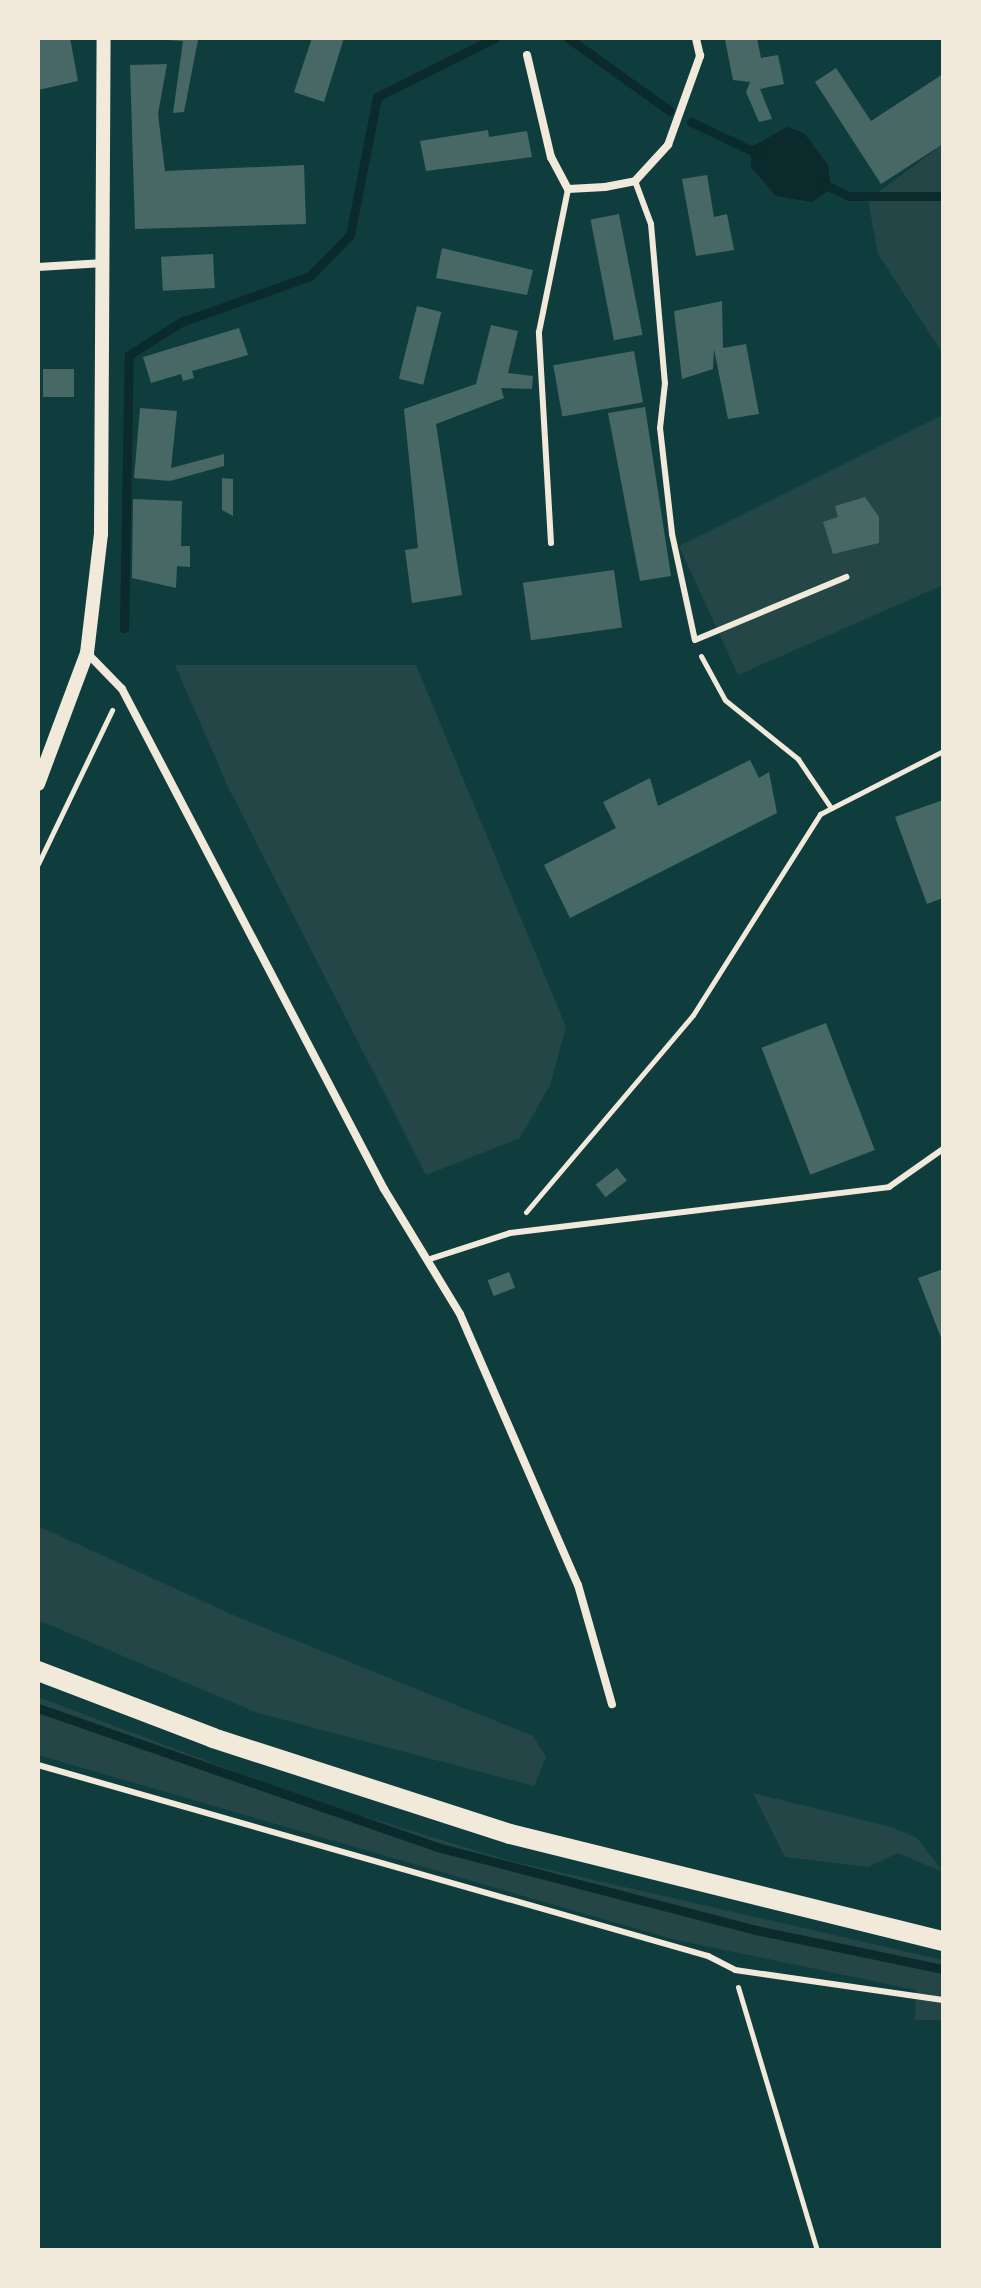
<!DOCTYPE html>
<html>
<head>
<meta charset="utf-8">
<style>
  body { margin:0 }
  #map { position:relative; width:981px; height:2288px; overflow:hidden; background:#0f3d3e; font-family:Bitter,serif }
  div>[style] { position:absolute }
  [style*='--x'] { left:calc(var(--x)*1px); top:calc(var(--y)*1px); width:calc(var(--w)*1px); rotate:calc(var(--a)*1deg) }
  .green>* { inset:0; background:#244646 }
  .water>* { inset:0; background:#0a2a2b }
  .stream>* { height:9px; margin:-4.5px; padding:0 4.5px; transform-origin:4.5px; border-radius:4.5px; background:#0a2a2b }
  .building>* { inset:0; background:#486865; transform-origin:0 0 }
  .path>* { height:5px; margin:-2.5px; padding:0 2.5px; transform-origin:2.5px; border-radius:2.5px; background:#f1e9da }
  .service>* { height:6px; margin:-3px; padding:0 3px; transform-origin:3px; border-radius:3px; background:#f1e9da }
  .minor>* { height:8px; margin:-4px; padding:0 4px; transform-origin:4px; border-radius:4px; background:#f1e9da }
  .tertiary>* { height:14px; margin:-7px; padding:0 7px; transform-origin:7px; border-radius:7px; background:#f1e9da }
  .primary>* { height:20px; margin:-10px; padding:0 10px; transform-origin:10px; border-radius:10px; background:#f1e9da }
  span { translate:-50% -50%; white-space:nowrap; text-align:center; line-height:1.15; -webkit-text-stroke:8px #f1e9da; paint-order:stroke }
  .frame { position:absolute; inset:0; border:40px solid #f1e9da; pointer-events:none }
</style>
</head>
<body>
<div id="map">
  <div class="green">
    <div style="clip-path:polygon(943px 144px,943px 354px,878px 254px,868px 200px)"></div>
    <div style="clip-path:polygon(943px 415px,943px 585px,738px 675px,679px 546px)"></div>
    <div style="clip-path:polygon(175px 665px,416px 665px,566px 1027px,550px 1085px,520px 1138px,426px 1175px,229px 789px)"></div>
    <div style="clip-path:polygon(38px 1526px,233px 1615px,533px 1736px,546px 1757px,534px 1786px,258px 1713px,38px 1620px)"></div>
    <div style="clip-path:polygon(38px 1697px,304px 1798px,507px 1860px,943px 1960px,943px 2020px,915px 2020px,916px 1990px,672px 1939px,38px 1755px)"></div>
    <div style="clip-path:polygon(753px 1793px,891px 1827px,917px 1838px,943px 1872px,898px 1853px,868px 1867px,785px 1857px)"></div>
  </div>
  <div class="water">
    <div style="clip-path:polygon(787px 127px,804px 133px,828px 165px,831px 189px,812px 202px,776px 196px,751px 167px,751px 147px)"></div>
  </div>
  <div class="stream">
    <div style="--x:568;--y:38;--w:125;--a:35.6"></div>
    <div style="--x:691;--y:122;--w:77;--a:25.2"></div>
    <div style="--x:821;--y:183;--w:31;--a:25"></div>
    <div style="--x:849;--y:196;--w:94;--a:0"></div>
    <div style="--x:124;--y:628;--w:273;--a:-89"></div>
    <div style="--x:129;--y:355;--w:62;--a:-32.4"></div>
    <div style="--x:181;--y:322;--w:137;--a:-19.6"></div>
    <div style="--x:310;--y:276;--w:57;--a:-45.7"></div>
    <div style="--x:350;--y:235;--w:141;--a:-78.9"></div>
    <div style="--x:377;--y:97;--w:132;--a:-26.6"></div>
    <div style="--x:38;--y:1708;--w:423;--a:19.2"></div>
    <div style="--x:437;--y:1847;--w:330;--a:14.6"></div>
    <div style="--x:756;--y:1930;--w:191;--a:11.8"></div>
  </div>
  <div class="building">
    <div style="clip-path:polygon(38px 38px,70px 38px,78px 81px,38px 90px)"></div>
    <div style="clip-path:polygon(130px 38px,198px 40px,184px 112px,173px 113px,183px 41px)"></div>
    <div style="clip-path:polygon(312px 38px,344px 38px,324px 102px,294px 92px)"></div>
    <div style="clip-path:polygon(757px 38px,761px 58px,778px 55px,784px 84px,760px 89px,772px 119px,759px 122px,746px 92px,750px 82px,733px 80px,725px 40px)"></div>
    <div style="clip-path:polygon(167px 64px,158px 114px,165px 171px,304px 165px,306px 224px,135px 229px,130px 65px)"></div>
    <div style="clip-path:polygon(836px 68px,871px 121px,943px 74px,943px 144px,881px 184px,815px 82px)"></div>
    <div style="clip-path:polygon(488px 130px,489px 137px,527px 131px,532px 157px,426px 171px,420px 141px)"></div>
    <div style="clip-path:polygon(707px 175px,714px 217px,727px 214px,734px 250px,696px 256px,682px 179px)"></div>
    <div style="left:619px;top:214px;width:123px;height:29px;rotate:79deg"></div>
    <div style="clip-path:polygon(442px 248px,533px 270px,527px 295px,436px 278px)"></div>
    <div style="left:213px;top:254px;width:34px;height:52px;rotate:87deg"></div>
    <div style="clip-path:polygon(722px 301px,723px 348px,746px 344px,759px 414px,728px 419px,714px 349px,713px 369px,682px 379px,674px 311px)"></div>
    <div style="left:417px;top:306px;width:25px;height:75px;rotate:14deg"></div>
    <div style="clip-path:polygon(491px 325px,518px 331px,508px 373px,533px 376px,532px 389px,501px 388px,504px 398px,436px 424px,462px 595px,412px 603px,405px 550px,418px 548px,404px 409px,476px 384px)"></div>
    <div style="clip-path:polygon(239px 328px,248px 355px,192px 371px,194px 378px,183px 381px,181px 374px,151px 383px,143px 357px)"></div>
    <div style="left:634px;top:351px;width:52px;height:82px;rotate:80deg"></div>
    <div style="left:43px;top:369px;width:31px;height:28px"></div>
    <div style="clip-path:polygon(645px 407px,671px 576px,640px 581px,608px 413px)"></div>
    <div style="clip-path:polygon(140px 408px,177px 411px,171px 468px,224px 454px,224px 466px,170px 481px,134px 478px)"></div>
    <div style="clip-path:polygon(222px 478px,233px 479px,233px 516px,222px 510px)"></div>
    <div style="clip-path:polygon(865px 497px,879px 517px,879px 543px,833px 554px,823px 522px,838px 517px,835px 506px)"></div>
    <div style="clip-path:polygon(133px 499px,182px 501px,181px 546px,190px 546px,190px 567px,177px 566px,176px 588px,132px 578px)"></div>
    <div style="left:614px;top:570px;width:58px;height:92px;rotate:82deg"></div>
    <div style="clip-path:polygon(750px 760px,759px 778px,769px 772px,777px 813px,570px 918px,544px 865px,616px 828px,603px 802px,650px 778px,658px 806px)"></div>
    <div style="clip-path:polygon(943px 800px,943px 898px,927px 904px,895px 817px)"></div>
    <div style="left:826px;top:1023px;width:136px;height:69px;rotate:69deg"></div>
    <div style="left:617px;top:1168px;width:16px;height:27px;rotate:52deg"></div>
    <div style="clip-path:polygon(943px 1269px,943px 1343px,918px 1278px)"></div>
    <div style="left:509px;top:1272px;width:17px;height:23px;rotate:69deg"></div>
  </div>
  <div class="path">
    <div style="--x:701;--y:656;--w:50;--a:61.4"></div>
    <div style="--x:725;--y:700;--w:94;--a:38.9"></div>
    <div style="--x:798;--y:759;--w:59;--a:56"></div>
    <div style="--x:38;--y:864;--w:171;--a:-64.3"></div>
    <div style="--x:526;--y:1212;--w:258;--a:-49.7"></div>
    <div style="--x:693;--y:1015;--w:238;--a:-57.7"></div>
    <div style="--x:820;--y:814;--w:138;--a:-27.1"></div>
    <div style="--x:738;--y:1987;--w:275;--a:73.3"></div>
  </div>
  <div class="service">
    <div style="--x:635;--y:181;--w:46;--a:69.6"></div>
    <div style="--x:651;--y:224;--w:160;--a:85"></div>
    <div style="--x:665;--y:383;--w:45;--a:96.3"></div>
    <div style="--x:660;--y:428;--w:107;--a:83.5"></div>
    <div style="--x:672;--y:534;--w:108;--a:77.8"></div>
    <div style="--x:695;--y:640;--w:164;--a:-22.6"></div>
    <div style="--x:551;--y:543;--w:211;--a:-93.3"></div>
    <div style="--x:539;--y:332;--w:146;--a:-78.5"></div>
    <div style="--x:430;--y:1259;--w:84;--a:-18"></div>
    <div style="--x:510;--y:1233;--w:382;--a:-6.9"></div>
    <div style="--x:889;--y:1187;--w:66;--a:-35.1"></div>
    <div style="--x:38;--y:1765;--w:697;--a:15.91"></div>
    <div style="--x:708;--y:1956;--w:30;--a:27"></div>
    <div style="--x:735;--y:1970;--w:210;--a:8.2"></div>
  </div>
  <div class="minor">
    <div style="--x:527;--y:55;--w:105;--a:76.8"></div>
    <div style="--x:551;--y:157;--w:36;--a:62"></div>
    <div style="--x:568;--y:189;--w:37;--a:-3"></div>
    <div style="--x:605;--y:187;--w:31;--a:-11"></div>
    <div style="--x:635;--y:181;--w:49;--a:-47.5"></div>
    <div style="--x:668;--y:145;--w:95;--a:-70.2"></div>
    <div style="--x:700;--y:56;--w:18;--a:-103"></div>
    <div style="--x:38;--y:267;--w:66;--a:-3.5"></div>
    <div style="--x:87;--y:653;--w:50;--a:45.8"></div>
    <div style="--x:122;--y:689;--w:564;--a:62.35"></div>
    <div style="--x:384;--y:1189;--w:146;--a:58.7"></div>
    <div style="--x:460;--y:1314;--w:296;--a:66.5"></div>
    <div style="--x:578;--y:1585;--w:124;--a:74.1"></div>
  </div>
  <div class="tertiary">
    <div style="--x:38;--y:784;--w:140;--a:-69.5"></div>
    <div style="--x:87;--y:653;--w:120;--a:-83.3"></div>
    <div style="--x:101;--y:534;--w:496;--a:-89.7"></div>
  </div>
  <div class="primary">
    <div style="--x:38;--y:1671;--w:187;--a:20.9"></div>
    <div style="--x:213;--y:1738;--w:312;--a:17.9"></div>
    <div style="--x:510;--y:1834;--w:446;--a:13.9"></div>
  </div>
  <div class="frame"></div>
</div>
</body>
</html>
